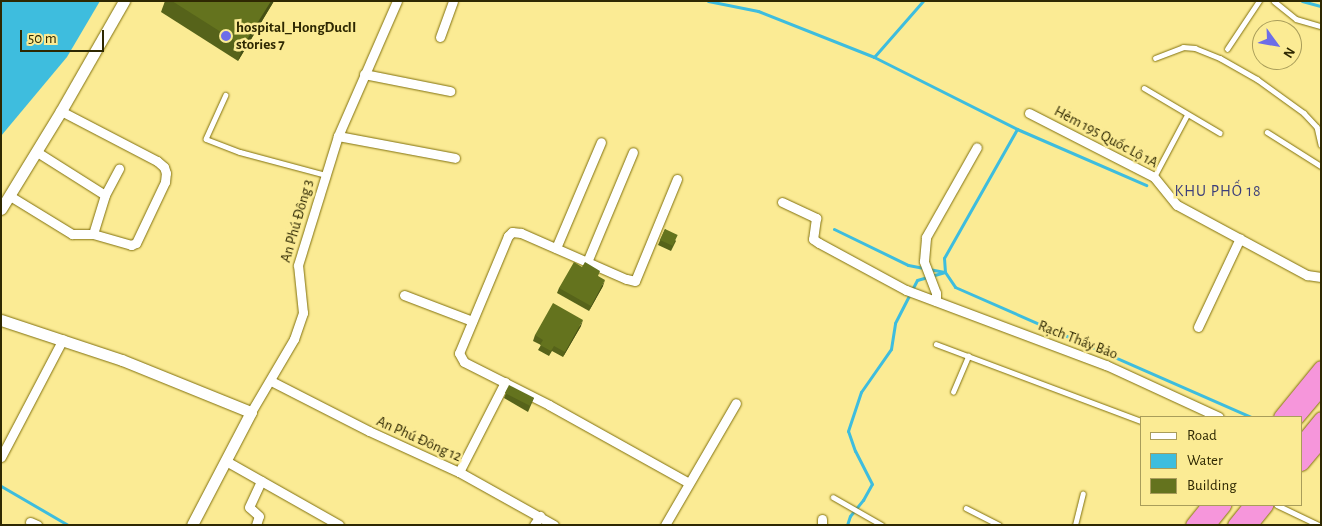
<!DOCTYPE html>
<html>
<head>
<meta charset="utf-8">
<style>
  body { margin:0 }
  #map { position:relative; width:1322px; height:526px; overflow:hidden; background:#fbeb94; font-family:"Alegreya Sans",sans-serif }
  div>[style] { position:absolute }
  [style*='--x'] { left:calc(var(--x)*1px); top:calc(var(--y)*1px); width:calc(var(--w)*1px); rotate:calc(var(--a)*1deg) }
  .water>* { inset:0; background:#3ebdde }
  .stream>* { height:3px; margin:-1.5px; padding:0 1.5px; transform-origin:1.5px; border-radius:1.5px; background:#3ebdde }
  .roads { filter:drop-shadow(0 0 1px #80700d) drop-shadow(0 0 1px #80700d) }
  .service>* { height:4.5px; margin:-2.25px; padding:0 2.25px; transform-origin:2.25px; border-radius:2.25px; background:#fff }
  .minor>* { height:9px; margin:-4.5px; padding:0 4.5px; transform-origin:4.5px; border-radius:4.5px; background:#fff }
  .tertiary>* { height:11px; margin:-5.5px; padding:0 5.5px; transform-origin:5.5px; border-radius:5.5px; background:#fff }
  .trunk>* { height:15px; margin:-7.5px; padding:0 7.5px; transform-origin:7.5px; border-radius:7.5px; background:#f696db }
  .wall>* { inset:0; background:#56631a }
  .shaded-wall>* { inset:0; background:#465015 }
  .building>* { inset:0; background:#64731e; transform-origin:0 0 }
  .dots>* { width:14px; height:14px; translate:-50% -50%; box-sizing:border-box; border:2px solid #fbeb94; border-radius:50% }
  span { translate:-50% -50%; white-space:nowrap; text-align:center; line-height:1.15; -webkit-text-stroke:5px #fbeb94; paint-order:stroke }
  .poi-label { font-size:15px; color:#2e2802; font-weight:700 }
  .left { translate:0 -50%; text-align:left }
  .street-label { font-size:15px; color:#2e2802 }
  .neighbourhood-label { font-size:16px; color:#3c3e7a; letter-spacing:1px }
  .frame { position:absolute; inset:0; border:2px solid #2e2802; pointer-events:none }
  .legend { position:absolute; left:1140px; top:416px; width:162px; height:90px; box-sizing:border-box; background:#fbeb94; border:1px solid #a99d5a; margin:0; padding:6px 9px; list-style:none; font-size:15px; color:#2e2802 }
  .legend li { display:flex; align-items:center; gap:10px; height:25px }
  .legend b { width:25px; border:1px solid #a99d5a }
  .north { position:absolute; left:1252px; top:20px; width:50px; height:50px; box-sizing:border-box; background:#fbeb94; border:1px solid #a99d5a; border-radius:50%; rotate:122deg; font-size:14px; font-weight:700; line-height:20px; text-align:center; color:#2e2802 }
  .north::after { content:''; display:block; margin:auto; width:18px; height:22px; background:#6d6ee8; clip-path:polygon(50% 0,100% 100%,50% 72%,0 100%) }
  .scale { position:absolute; left:20px; top:30px; width:84px; height:22px; box-sizing:border-box; border:2px solid #2e2802; border-top:0; padding-left:6px; font-size:15px; line-height:18px; white-space:nowrap; color:#2e2802; -webkit-text-stroke:4px #fbeb94; paint-order:stroke }
</style>
</head>
<body>
<div id="map">
  <div class="water">
    <div style="clip-path:polygon(1px 1px,100px 1px,67px 57px,1px 136px)"></div>
  </div>
  <div class="stream">
    <div style="--x:708;--y:1;--w:51;--a:11.3"></div>
    <div style="--x:758;--y:11;--w:125;--a:21.6"></div>
    <div style="--x:874;--y:57;--w:160;--a:26.7"></div>
    <div style="--x:1017;--y:129;--w:141;--a:23.5"></div>
    <div style="--x:1302;--y:1;--w:20;--a:15"></div>
    <div style="--x:874;--y:57;--w:74;--a:-48.8"></div>
    <div style="--x:1017;--y:129;--w:148;--a:119.5"></div>
    <div style="--x:944;--y:258;--w:14;--a:86"></div>
    <div style="--x:945;--y:272;--w:18;--a:56"></div>
    <div style="--x:955;--y:287;--w:323;--a:23.7"></div>
    <div style="--x:834;--y:229;--w:82;--a:25.9"></div>
    <div style="--x:908;--y:265;--w:37;--a:11"></div>
    <div style="--x:1;--y:486;--w:78;--a:30.2"></div>
    <div style="--x:847;--y:525;--w:9;--a:-72"></div>
    <div style="--x:850;--y:516;--w:21;--a:-51"></div>
    <div style="--x:863;--y:500;--w:18;--a:-61"></div>
    <div style="--x:872;--y:484;--w:37;--a:-117"></div>
    <div style="--x:855;--y:451;--w:21;--a:-109"></div>
    <div style="--x:848;--y:431;--w:41;--a:-71.6"></div>
    <div style="--x:861;--y:392;--w:52;--a:-55.1"></div>
    <div style="--x:891;--y:349;--w:26;--a:-81"></div>
    <div style="--x:895;--y:323;--w:48;--a:-62.9"></div>
    <div style="--x:917;--y:280;--w:29;--a:-16"></div>
  </div>
  <div class="roads">
    <div class="service">
      <div style="--x:1274;--y:1;--w:28;--a:39"></div>
      <div style="--x:1296;--y:19;--w:26;--a:16"></div>
      <div style="--x:1227;--y:49;--w:58;--a:-56.3"></div>
      <div style="--x:1155;--y:58;--w:30;--a:-21"></div>
      <div style="--x:1183;--y:47;--w:12;--a:5"></div>
      <div style="--x:1195;--y:48;--w:27;--a:22"></div>
      <div style="--x:1220;--y:58;--w:43;--a:29.6"></div>
      <div style="--x:1257;--y:79;--w:58;--a:35.9"></div>
      <div style="--x:1304;--y:113;--w:19;--a:47"></div>
      <div style="--x:1317;--y:127;--w:18;--a:77"></div>
      <div style="--x:1144;--y:88;--w:88;--a:30.6"></div>
      <div style="--x:226;--y:95;--w:48;--a:114.4"></div>
      <div style="--x:206;--y:139;--w:36;--a:21"></div>
      <div style="--x:240;--y:152;--w:89;--a:15"></div>
      <div style="--x:1267;--y:132;--w:64;--a:32.2"></div>
      <div style="--x:1154;--y:177;--w:70;--a:-62"></div>
      <div style="--x:936;--y:344;--w:219;--a:20.6"></div>
      <div style="--x:953;--y:392;--w:39;--a:-67"></div>
      <div style="--x:833;--y:497;--w:56;--a:29.7"></div>
      <div style="--x:1277;--y:505;--w:47;--a:25.5"></div>
      <div style="--x:966;--y:508;--w:37;--a:27"></div>
      <div style="--x:1075;--y:525;--w:32;--a:-76"></div>
    </div>
    <div class="minor">
      <div style="--x:440;--y:37;--w:38;--a:-70"></div>
      <div style="--x:364;--y:74;--w:88;--a:11.2"></div>
      <div style="--x:1029;--y:113;--w:140;--a:27.1"></div>
      <div style="--x:1154;--y:177;--w:36;--a:51"></div>
      <div style="--x:1177;--y:205;--w:148;--a:28.3"></div>
      <div style="--x:1307;--y:275;--w:14;--a:8"></div>
      <div style="--x:338;--y:136;--w:119;--a:10.6"></div>
      <div style="--x:37;--y:152;--w:80;--a:32.3"></div>
      <div style="--x:677;--y:179;--w:110;--a:112.4"></div>
      <div style="--x:635;--y:281;--w:9;--a:-167"></div>
      <div style="--x:626;--y:279;--w:115;--a:-156.3"></div>
      <div style="--x:521;--y:233;--w:9;--a:-174"></div>
      <div style="--x:512;--y:232;--w:6;--a:135"></div>
      <div style="--x:508;--y:236;--w:127;--a:112.7"></div>
      <div style="--x:459;--y:353;--w:10;--a:61"></div>
      <div style="--x:464;--y:362;--w:95;--a:26.8"></div>
      <div style="--x:549;--y:405;--w:160;--a:29.1"></div>
      <div style="--x:10;--y:196;--w:73;--a:31.5"></div>
      <div style="--x:72;--y:234;--w:21;--a:0"></div>
      <div style="--x:93;--y:234;--w:40;--a:16"></div>
      <div style="--x:131;--y:245;--w:5;--a:-22"></div>
      <div style="--x:136;--y:243;--w:68;--a:-64.6"></div>
      <div style="--x:165;--y:182;--w:9;--a:-84"></div>
      <div style="--x:166;--y:173;--w:6;--a:-108"></div>
      <div style="--x:164;--y:167;--w:9;--a:-139"></div>
      <div style="--x:157;--y:161;--w:108;--a:-152.5"></div>
      <div style="--x:782;--y:202;--w:38;--a:25"></div>
      <div style="--x:816;--y:218;--w:21;--a:98"></div>
      <div style="--x:813;--y:239;--w:7;--a:34"></div>
      <div style="--x:819;--y:243;--w:99;--a:28.4"></div>
      <div style="--x:906;--y:290;--w:214;--a:20.6"></div>
      <div style="--x:1106;--y:365;--w:124;--a:24.7"></div>
      <div style="--x:93;--y:234;--w:41;--a:-72.9"></div>
      <div style="--x:105;--y:195;--w:30;--a:-62"></div>
      <div style="--x:556;--y:248;--w:115;--a:-67"></div>
      <div style="--x:587;--y:262;--w:119;--a:-67.3"></div>
      <div style="--x:404;--y:295;--w:73;--a:20.9"></div>
      <div style="--x:936;--y:301;--w:8;--a:-90"></div>
      <div style="--x:936;--y:293;--w:34;--a:-111"></div>
      <div style="--x:924;--y:261;--w:24;--a:-85"></div>
      <div style="--x:926;--y:237;--w:103;--a:-60.5"></div>
      <div style="--x:1198;--y:327;--w:98;--a:-64.7"></div>
      <div style="--x:271;--y:381;--w:110;--a:27"></div>
      <div style="--x:369;--y:431;--w:99;--a:24.5"></div>
      <div style="--x:459;--y:472;--w:109;--a:29.2"></div>
      <div style="--x:251;--y:412;--w:85;--a:-59.5"></div>
      <div style="--x:294;--y:339;--w:28;--a:-71"></div>
      <div style="--x:303;--y:313;--w:48;--a:-95.9"></div>
      <div style="--x:298;--y:265;--w:135;--a:-72.8"></div>
      <div style="--x:338;--y:136;--w:147;--a:-66.4"></div>
      <div style="--x:1;--y:457;--w:133;--a:-62.3"></div>
      <div style="--x:226;--y:461;--w:130;--a:29.5"></div>
      <div style="--x:459;--y:472;--w:101;--a:-62.9"></div>
      <div style="--x:30;--y:522;--w:8;--a:23"></div>
      <div style="--x:256;--y:525;--w:9;--a:-72"></div>
      <div style="--x:259;--y:516;--w:13;--a:-138"></div>
      <div style="--x:249;--y:507;--w:29;--a:-65"></div>
      <div style="--x:534;--y:525;--w:11;--a:-56"></div>
      <div style="--x:665;--y:525;--w:141;--a:-59.8"></div>
      <div style="--x:822;--y:525;--w:6;--a:-90"></div>
    </div>
    <div class="tertiary">
      <div style="--x:1;--y:209;--w:115;--a:-58.5"></div>
      <div style="--x:61;--y:111;--w:127;--a:-60.2"></div>
      <div style="--x:1;--y:320;--w:127;--a:18.3"></div>
      <div style="--x:122;--y:360;--w:139;--a:22"></div>
      <div style="--x:251;--y:412;--w:127;--a:117.6"></div>
    </div>
    <div class="trunk">
      <div style="--x:1281;--y:417;--w:63;--a:-50.8"></div>
      <div style="--x:1296;--y:417;--w:39;--a:-50"></div>
      <div style="--x:1301;--y:444;--w:32;--a:-51"></div>
      <div style="--x:1301;--y:463;--w:31;--a:-50"></div>
      <div style="--x:1193;--y:525;--w:26;--a:-51"></div>
      <div style="--x:1207;--y:525;--w:26;--a:-51"></div>
      <div style="--x:1235;--y:525;--w:26;--a:-51"></div>
      <div style="--x:1249;--y:525;--w:26;--a:-51"></div>
    </div>
  </div>
  <div class="wall">
    <div style="clip-path:polygon(165px 1px,274px 1px,238px 61px,161px 12px)"></div>
    <div style="clip-path:polygon(665px 229px,676px 241px,671px 251px,658px 245px)"></div>
    <div style="clip-path:polygon(598px 276px,603px 286px,589px 311px,557px 293px,559px 288px)"></div>
    <div style="clip-path:polygon(581px 326px,563px 357px,552px 351px,549px 356px,538px 350px,541px 345px,533px 341px,535px 335px)"></div>
    <div style="clip-path:polygon(506px 393px,534px 398px,528px 412px,504px 398px)"></div>
  </div>
  <div class="shaded-wall">
    <div style="clip-path:polygon(271px 1px,274px 1px,238px 61px,243px 46px)"></div>
    <div style="clip-path:polygon(605px 280px,603px 286px,589px 311px,591px 306px)"></div>
    <div style="clip-path:polygon(583px 320px,581px 326px,563px 357px,565px 352px)"></div>
  </div>
  <div class="building">
    <div style="clip-path:polygon(172px 1px,271px 1px,243px 46px)"></div>
    <div style="left:665px;top:229px;width:14px;height:12px;rotate:25deg"></div>
    <div style="clip-path:polygon(574px 262px,582px 267px,585px 262px,600px 271px,598px 276px,605px 280px,591px 306px,559px 288px)"></div>
    <div style="clip-path:polygon(553px 303px,583px 320px,565px 352px,554px 346px,551px 351px,540px 345px,543px 340px,535px 335px)"></div>
    <div style="left:509px;top:385px;width:28px;height:9px;rotate:27deg"></div>
  </div>
  <div class="dots">
    <div style="left:226px;top:36px;background:#6d6ee8"></div>
  </div>
  <div class="poi-label">
    <span class="left" style="left:236px;top:36px">hospital_HongDucII<br>stories 7</span>
  </div>
  <div class="street-label">
    <span style="left:1106px;top:137px;rotate:28deg">Hẻm 195 Quốc Lộ 1A</span>
    <span style="left:297px;top:221px;rotate:-74deg">An Phú Đông 3</span>
    <span style="left:1078px;top:340px;rotate:21deg">Rạch Thầy Bảo</span>
    <span style="left:419px;top:439px;rotate:24deg">An Phú Đông 12</span>
  </div>
  <div class="neighbourhood-label">
    <span style="left:1218px;top:191px">KHU PHỐ 18</span>
  </div>
  <div class="frame"></div>
  <ul class="legend">
  <li><b style="height:6px;background:#fff"></b>Road</li>
  <li><b style="height:14px;background:#3ebdde"></b>Water</li>
  <li><b style="height:14px;background:#64731e"></b>Building</li>
  </ul>
  <div class="north">N</div>
  <div class="scale">50 m</div>
</div>
</body>
</html>
